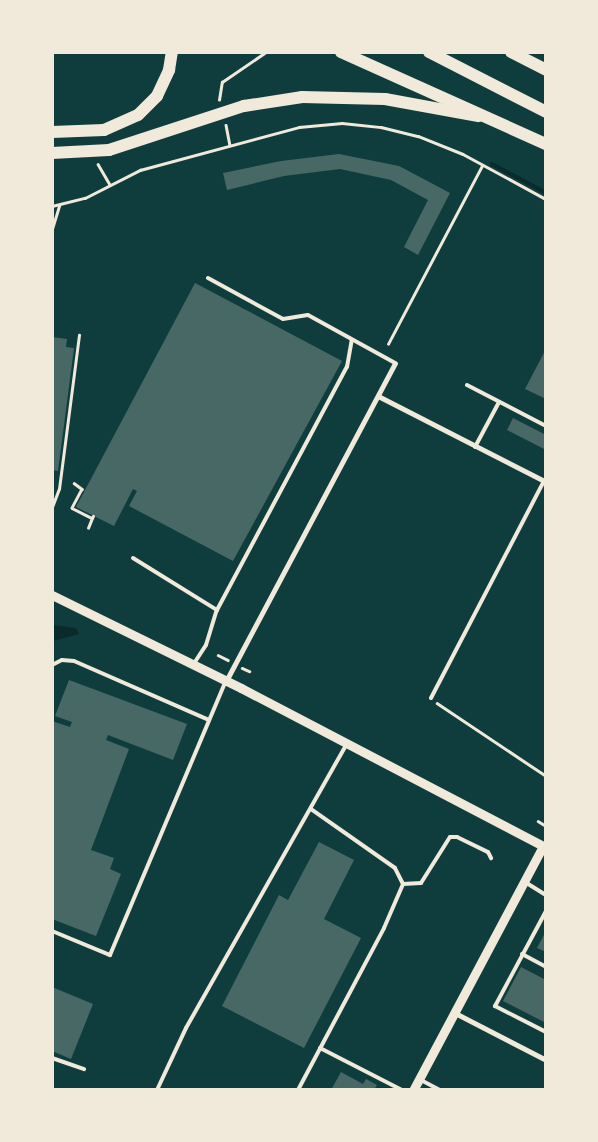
<!DOCTYPE html>
<html>
<head>
<meta charset="utf-8">
<style>
  body { margin:0 }
  #map { position:relative; width:598px; height:1142px; overflow:hidden; background:#0f3d3e; font-family:"Fira Sans Condensed",sans-serif }
  div>[style] { position:absolute }
  [style*='--x'] { left:calc(var(--x)*1px); top:calc(var(--y)*1px); width:calc(var(--w)*1px); rotate:calc(var(--a)*1deg) }
  .water>* { inset:0; background:#0a2a2b }
  .stream>* { height:4px; margin:-2px; padding:0 2px; transform-origin:2px; border-radius:2px; background:#0a2a2b }
  .building>* { inset:0; background:#486865 }
  .path>* { height:2.5px; margin:-1.25px; padding:0 1.25px; transform-origin:1.25px; border-radius:1.25px; background:#f1e9da }
  .service>* { height:4px; margin:-2px; padding:0 2px; transform-origin:2px; border-radius:2px; background:#f1e9da }
  .minor>* { height:5px; margin:-2.5px; padding:0 2.5px; transform-origin:2.5px; border-radius:2.5px; background:#f1e9da }
  .tertiary>* { height:9px; margin:-4.5px; padding:0 4.5px; transform-origin:4.5px; border-radius:4.5px; background:#f1e9da }
  .trunk>* { height:12px; margin:-6px; padding:0 6px; transform-origin:6px; border-radius:6px; background:#f1e9da }
  span { translate:-50% -50%; white-space:nowrap; text-align:center; line-height:1.15; -webkit-text-stroke:5px #f1e9da; paint-order:stroke }
  .frame { position:absolute; inset:0; border:54px solid #f1e9da; pointer-events:none }
</style>
</head>
<body>
<div id="map">
  <div class="water">
    <div style="clip-path:polygon(53px 625px,76px 628px,79px 634px,53px 641px)"></div>
  </div>
  <div class="stream">
    <div style="--x:492;--y:164;--w:61;--a:28.2"></div>
  </div>
  <div class="building">
    <div style="clip-path:polygon(339px 154px,399px 166px,450px 193px,418px 255px,404px 247px,428px 200px,391px 180px,340px 169px,284px 176px,227px 190px,223px 173px,281px 161px)"></div>
    <div style="clip-path:polygon(195px 283px,342px 361px,233px 561px,129px 506px,137px 491px,133px 489px,114px 526px,76px 507px)"></div>
    <div style="clip-path:polygon(52px 337px,67px 339px,66px 347px,74px 348px,58px 471px,52px 470px)"></div>
    <div style="clip-path:polygon(546px 349px,546px 399px,525px 389px)"></div>
    <div style="clip-path:polygon(513px 418px,546px 435px,546px 450px,507px 430px)"></div>
    <div style="clip-path:polygon(69px 680px,187px 724px,173px 760px,108px 735px,106px 740px,129px 749px,91px 850px,114px 858px,110px 869px,121px 874px,96px 936px,52px 919px,52px 721px,70px 727px,72px 722px,55px 716px)"></div>
    <div style="clip-path:polygon(319px 842px,354px 860px,324px 919px,361px 938px,304px 1048px,222px 1006px,279px 895px,288px 900px)"></div>
    <div style="clip-path:polygon(546px 931px,546px 952px,537px 948px)"></div>
    <div style="clip-path:polygon(521px 967px,546px 980px,546px 1023px,503px 1001px)"></div>
    <div style="clip-path:polygon(52px 987px,93px 1004px,71px 1059px,52px 1051px)"></div>
    <div style="clip-path:polygon(341px 1072px,363px 1084px,366px 1079px,377px 1085px,374px 1090px,331px 1090px)"></div>
  </div>
  <div class="path">
    <div style="--x:219;--y:100;--w:18;--a:-81"></div>
    <div style="--x:222;--y:82;--w:53;--a:-34.3"></div>
    <div style="--x:226;--y:125;--w:20;--a:79"></div>
    <div style="--x:98;--y:164;--w:24;--a:60"></div>
    <div style="--x:52;--y:206;--w:34;--a:-14"></div>
    <div style="--x:85;--y:198;--w:62;--a:-27"></div>
    <div style="--x:140;--y:170;--w:165;--a:-15.1"></div>
    <div style="--x:299;--y:127;--w:43;--a:-5.3"></div>
    <div style="--x:342;--y:123;--w:39;--a:6"></div>
    <div style="--x:381;--y:127;--w:38;--a:14"></div>
    <div style="--x:418;--y:136;--w:48;--a:21.8"></div>
    <div style="--x:463;--y:154;--w:94;--a:28.5"></div>
    <div style="--x:52;--y:229;--w:24;--a:-73"></div>
    <div style="--x:388;--y:344;--w:201;--a:-62.2"></div>
    <div style="--x:74;--y:483;--w:10;--a:37"></div>
    <div style="--x:82;--y:489;--w:21;--a:118"></div>
    <div style="--x:72;--y:508;--w:22;--a:27"></div>
    <div style="--x:92;--y:518;--w:2;--a:-63"></div>
    <div style="--x:52;--y:507;--w:19;--a:-69"></div>
    <div style="--x:59;--y:489;--w:155;--a:-82.6"></div>
    <div style="--x:88;--y:528;--w:11;--a:-68"></div>
    <div style="--x:218;--y:655;--w:11;--a:27"></div>
    <div style="--x:242;--y:668;--w:8;--a:23"></div>
    <div style="--x:437;--y:703;--w:131;--a:33.8"></div>
    <div style="--x:538;--y:821;--w:9;--a:32"></div>
  </div>
  <div class="service">
    <div style="--x:208;--y:278;--w:85;--a:28.7"></div>
    <div style="--x:283;--y:319;--w:25;--a:-9"></div>
    <div style="--x:308;--y:315;--w:99;--a:28.9"></div>
    <div style="--x:467;--y:385;--w:89;--a:27.4"></div>
    <div style="--x:475;--y:447;--w:51;--a:-61.9"></div>
    <div style="--x:133;--y:558;--w:99;--a:31.8"></div>
    <div style="--x:52;--y:665;--w:11;--a:-27"></div>
    <div style="--x:62;--y:660;--w:12;--a:5"></div>
    <div style="--x:74;--y:661;--w:147;--a:23.6"></div>
    <div style="--x:193;--y:665;--w:24;--a:-57"></div>
    <div style="--x:206;--y:645;--w:37;--a:-73"></div>
    <div style="--x:217;--y:610;--w:276;--a:-61.9"></div>
    <div style="--x:347;--y:367;--w:27;--a:-80"></div>
    <div style="--x:431;--y:698;--w:245;--a:-62.5"></div>
    <div style="--x:525;--y:882;--w:25;--a:32"></div>
    <div style="--x:403;--y:884;--w:18;--a:-3"></div>
    <div style="--x:421;--y:883;--w:54;--a:-57.8"></div>
    <div style="--x:450;--y:837;--w:7;--a:0"></div>
    <div style="--x:457;--y:837;--w:34;--a:26"></div>
    <div style="--x:488;--y:852;--w:7;--a:63"></div>
    <div style="--x:546;--y:911;--w:108;--a:118.2"></div>
    <div style="--x:495;--y:1006;--w:57;--a:27"></div>
    <div style="--x:52;--y:931;--w:63;--a:22.5"></div>
    <div style="--x:110;--y:955;--w:298;--a:-67.1"></div>
    <div style="--x:522;--y:954;--w:27;--a:28"></div>
    <div style="--x:320;--y:1048;--w:92;--a:27.1"></div>
    <div style="--x:52;--y:1058;--w:34;--a:19"></div>
    <div style="--x:419;--y:1079;--w:24;--a:28"></div>
    <div style="--x:157;--y:1090;--w:68;--a:-64.9"></div>
    <div style="--x:186;--y:1028;--w:327;--a:-60.5"></div>
    <div style="--x:298;--y:1090;--w:183;--a:-62"></div>
    <div style="--x:384;--y:928;--w:48;--a:-66.6"></div>
    <div style="--x:403;--y:884;--w:18;--a:-117"></div>
    <div style="--x:395;--y:868;--w:103;--a:-144.9"></div>
  </div>
  <div class="minor">
    <div style="--x:378;--y:396;--w:189;--a:27.1"></div>
    <div style="--x:226;--y:681;--w:360;--a:-62"></div>
    <div style="--x:455;--y:1013;--w:102;--a:27.3"></div>
  </div>
  <div class="tertiary">
    <div style="--x:52;--y:595;--w:211;--a:26.2"></div>
    <div style="--x:241;--y:688;--w:341;--a:27.6"></div>
    <div style="--x:543;--y:846;--w:276;--a:118"></div>
  </div>
  <div class="trunk">
    <div style="--x:341;--y:52;--w:225;--a:24.2"></div>
    <div style="--x:429;--y:52;--w:131;--a:27.1"></div>
    <div style="--x:511;--y:52;--w:39;--a:27"></div>
    <div style="--x:52;--y:132;--w:52;--a:-2.2"></div>
    <div style="--x:104;--y:130;--w:37;--a:-24"></div>
    <div style="--x:138;--y:115;--w:27;--a:-45"></div>
    <div style="--x:157;--y:96;--w:29;--a:-65"></div>
    <div style="--x:169;--y:70;--w:18;--a:-81"></div>
    <div style="--x:52;--y:153;--w:57;--a:-3"></div>
    <div style="--x:109;--y:150;--w:142;--a:-18.1"></div>
    <div style="--x:244;--y:106;--w:59;--a:-8.8"></div>
    <div style="--x:302;--y:97;--w:83;--a:1.4"></div>
    <div style="--x:385;--y:99;--w:95;--a:10.4"></div>
  </div>
  <div class="frame"></div>
</div>
</body>
</html>
